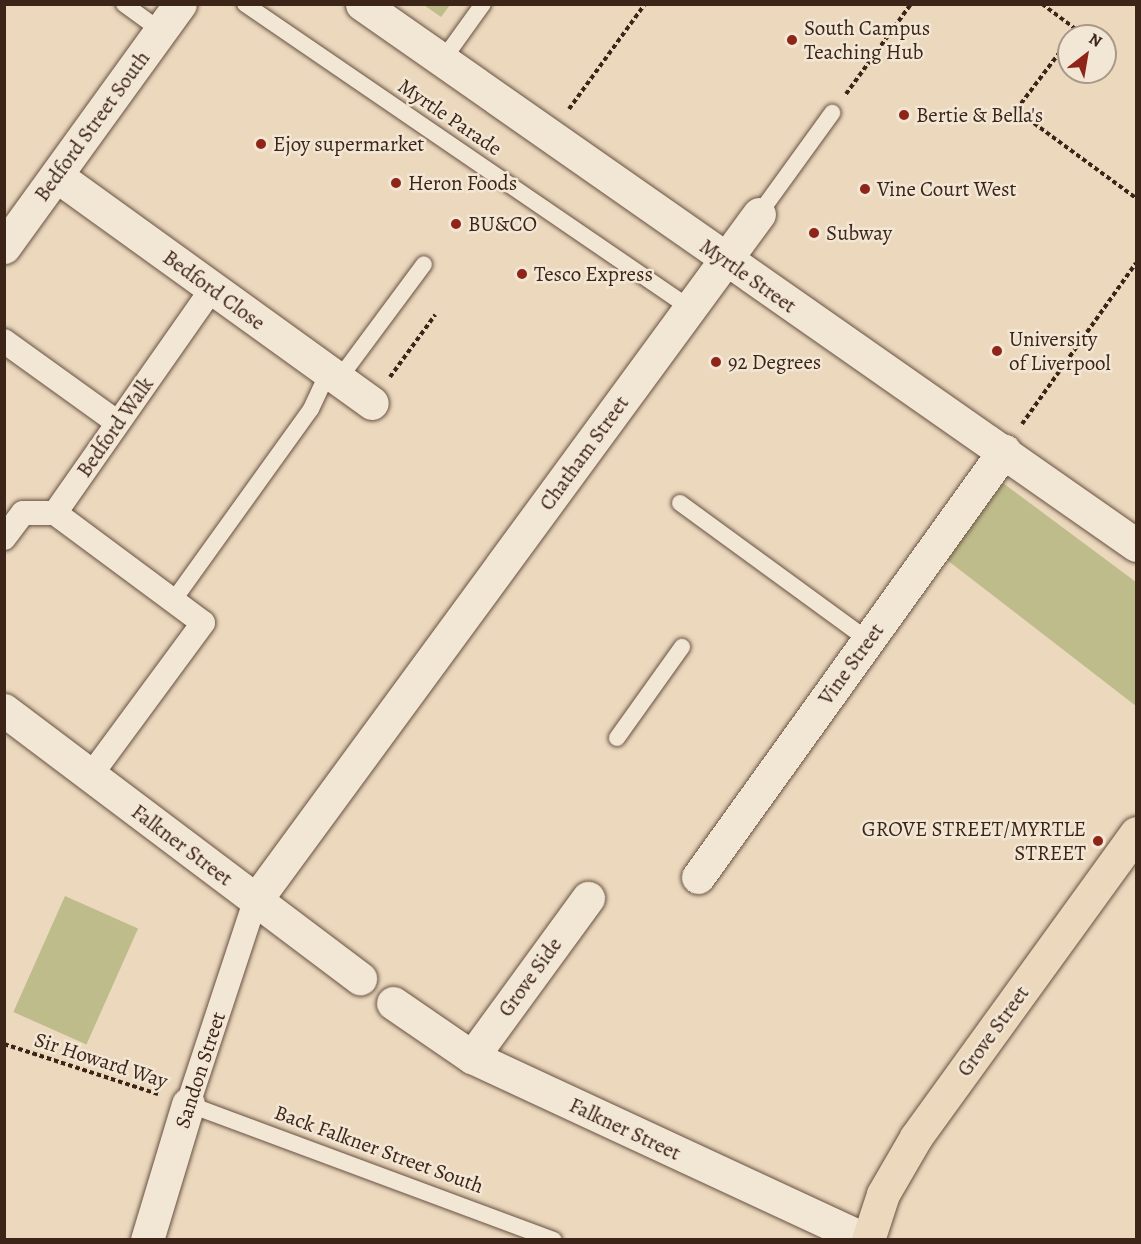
<!DOCTYPE html>
<html>
<head>
<meta charset="utf-8">
<style>
  body { margin:0 }
  #map { position:relative; width:1141px; height:1244px; overflow:hidden; background:#ebd8bd; font-family:Alegreya,serif }
  div>[style] { position:absolute }
  [style*='--x'] { left:calc(var(--x)*1px); top:calc(var(--y)*1px); width:calc(var(--w)*1px); rotate:calc(var(--a)*1deg) }
  .green>* { inset:0; background:#bfbc8c; transform-origin:0 0 }
  .path>* { height:4px; margin-top:-2px; transform-origin:0; background:repeating-linear-gradient(90deg,#3d2419 0 4.5px,transparent 0 7.5px) }
  .roads { filter:drop-shadow(0 0 2px #685142) drop-shadow(0 0 2px #685142) }
  .service>* { height:16px; margin:-8px; padding:0 8px; transform-origin:8px; border-radius:8px; background:#f2e6d4 }
  .pedestrian>* { height:24px; margin:-12px; padding:0 12px; transform-origin:12px; border-radius:12px; background:#f2e6d4 }
  .minor>* { height:33px; margin:-16.5px; padding:0 16.5px; transform-origin:16.5px; border-radius:16.5px; background:#f2e6d4 }
  .tertiary>* { height:33px; margin:-16.5px; padding:0 16.5px; transform-origin:16.5px; border-radius:16.5px; background:#f2e6d4 }
  .primary>* { height:33px; margin:-16.5px; padding:0 16.5px; transform-origin:16.5px; border-radius:16.5px; background:#ebd8bd }
  .dots>* { width:16px; height:16px; translate:-50% -50%; box-sizing:border-box; border:3px solid #f2e6d4; border-radius:50% }
  span { translate:-50% -50%; white-space:nowrap; text-align:center; line-height:1.15; -webkit-text-stroke:5px #f2e6d4; paint-order:stroke }
  .poi-label { font-size:21px; color:#3d2419 }
  .left { translate:0 -50%; text-align:left }
  .right { translate:-100% -50%; text-align:right }
  .street-label { font-size:21px; color:#3d2419 }
  .frame { position:absolute; inset:0; border:6px solid #3d2419; pointer-events:none }
  .north { position:absolute; left:1057px; top:24px; width:60px; height:60px; box-sizing:border-box; background:#f2e6d4; border:2px solid #aa9889; border-radius:50%; rotate:31deg; font-size:16px; font-weight:700; line-height:24px; text-align:center; color:#3d2419 }
  .north::after { content:''; display:block; margin:auto; width:21px; height:27px; background:#8f2418; clip-path:polygon(50% 0,100% 100%,50% 72%,0 100%) }
</style>
</head>
<body>
<div id="map">
  <div class="green">
    <div style="clip-path:polygon(424px 5px,450px 5px,441px 17px)"></div>
    <div style="clip-path:polygon(1003px 483px,1136px 582px,1136px 706px,947px 560px)"></div>
    <div style="left:65px;top:896px;width:80px;height:127px;rotate:24deg"></div>
  </div>
  <div class="path">
    <div style="--x:1042;--y:4;--w:44;--a:36.6"></div>
    <div style="--x:1077;--y:30;--w:8;--a:130"></div>
    <div style="--x:1069;--y:40;--w:88;--a:127.1"></div>
    <div style="--x:1016;--y:110;--w:149;--a:36.3"></div>
    <div style="--x:846;--y:94;--w:111;--a:-54.2"></div>
    <div style="--x:569;--y:109;--w:130;--a:-54.1"></div>
    <div style="--x:390;--y:377;--w:77;--a:-54"></div>
    <div style="--x:1022;--y:424;--w:197;--a:-54.7"></div>
    <div style="--x:4;--y:1044;--w:162;--a:18"></div>
  </div>
  <div class="roads">
    <div class="service">
      <div style="--x:124;--y:4;--w:46;--a:36.1"></div>
      <div style="--x:245;--y:4;--w:539;--a:34.34"></div>
      <div style="--x:442;--y:61;--w:70;--a:-54.3"></div>
      <div style="--x:759;--y:214;--w:125;--a:-54.1"></div>
      <div style="--x:338;--y:380;--w:144;--a:-53.4"></div>
      <div style="--x:680;--y:503;--w:233;--a:36.1"></div>
      <div style="--x:173;--y:601;--w:236;--a:-54.3"></div>
      <div style="--x:311;--y:409;--w:40;--a:-65"></div>
      <div style="--x:617;--y:738;--w:112;--a:-54.5"></div>
      <div style="--x:188;--y:1104;--w:390;--a:20.4"></div>
    </div>
    <div class="pedestrian">
      <div style="--x:4;--y:341;--w:140;--a:35.7"></div>
      <div style="--x:55;--y:513;--w:184;--a:36.6"></div>
      <div style="--x:203;--y:623;--w:190;--a:126.4"></div>
      <div style="--x:4;--y:538;--w:31;--a:-53"></div>
      <div style="--x:23;--y:513;--w:32;--a:0"></div>
      <div style="--x:55;--y:513;--w:274;--a:-55"></div>
      <div style="--x:188;--y:1104;--w:214;--a:-71.7"></div>
    </div>
    <div class="minor">
      <div style="--x:57;--y:176;--w:388;--a:35.8"></div>
      <div style="--x:4;--y:247;--w:300;--a:-54.1"></div>
      <div style="--x:4;--y:710;--w:446;--a:37"></div>
      <div style="--x:698;--y:877;--w:525;--a:-54.31"></div>
      <div style="--x:255;--y:901;--w:852;--a:-53.74"></div>
      <div style="--x:393;--y:1003;--w:96;--a:34.4"></div>
      <div style="--x:472;--y:1057;--w:434;--a:24.9"></div>
      <div style="--x:472;--y:1057;--w:197;--a:-53.9"></div>
      <div style="--x:147;--y:1240;--w:142;--a:-73.2"></div>
    </div>
    <div class="tertiary">
      <div style="--x:362;--y:4;--w:944;--a:34.95"></div>
    </div>
    <div class="primary">
      <div style="--x:868;--y:1240;--w:48;--a:-71.9"></div>
      <div style="--x:883;--y:1194;--w:66;--a:-59.9"></div>
      <div style="--x:916;--y:1137;--w:375;--a:-54.1"></div>
    </div>
  </div>
  <div class="dots">
    <div style="left:792px;top:40px;background:#8f2418"></div>
    <div style="left:904px;top:115px;background:#8f2418"></div>
    <div style="left:261px;top:144px;background:#8f2418"></div>
    <div style="left:396px;top:183px;background:#8f2418"></div>
    <div style="left:865px;top:189px;background:#8f2418"></div>
    <div style="left:456px;top:224px;background:#8f2418"></div>
    <div style="left:814px;top:233px;background:#8f2418"></div>
    <div style="left:522px;top:274px;background:#8f2418"></div>
    <div style="left:997px;top:351px;background:#8f2418"></div>
    <div style="left:716px;top:362px;background:#8f2418"></div>
    <div style="left:1098px;top:841px;background:#8f2418"></div>
  </div>
  <div class="poi-label">
    <span class="left" style="left:804px;top:40px">South Campus<br>Teaching Hub</span>
    <span class="left" style="left:916px;top:115px">Bertie &amp; Bella's</span>
    <span class="left" style="left:273px;top:144px">Ejoy supermarket</span>
    <span class="left" style="left:408px;top:183px">Heron Foods</span>
    <span class="left" style="left:877px;top:189px">Vine Court West</span>
    <span class="left" style="left:468px;top:224px">BU&amp;CO</span>
    <span class="left" style="left:826px;top:233px">Subway</span>
    <span class="left" style="left:534px;top:274px">Tesco Express</span>
    <span class="left" style="left:1009px;top:351px">University<br>of Liverpool</span>
    <span class="left" style="left:728px;top:362px">92 Degrees</span>
    <span class="right" style="left:1086px;top:841px">GROVE STREET/MYRTLE<br>STREET</span>
  </div>
  <div class="street-label">
    <span style="left:450px;top:117px;rotate:34deg">Myrtle Parade</span>
    <span style="left:92px;top:126px;rotate:-54deg">Bedford Street South</span>
    <span style="left:748px;top:276px;rotate:35deg">Myrtle Street</span>
    <span style="left:214px;top:290px;rotate:36deg">Bedford Close</span>
    <span style="left:115px;top:427px;rotate:-55deg">Bedford Walk</span>
    <span style="left:584px;top:453px;rotate:-54deg">Chatham Street</span>
    <span style="left:851px;top:664px;rotate:-54deg">Vine Street</span>
    <span style="left:182px;top:845px;rotate:37deg">Falkner Street</span>
    <span style="left:530px;top:977px;rotate:-54deg">Grove Side</span>
    <span style="left:993px;top:1031px;rotate:-54deg">Grove Street</span>
    <span style="left:101px;top:1060px;rotate:18deg">Sir Howard Way</span>
    <span style="left:200px;top:1070px;rotate:-72deg">Sandon Street</span>
    <span style="left:625px;top:1129px;rotate:25deg">Falkner Street</span>
    <span style="left:379px;top:1149px;rotate:20deg">Back Falkner Street South</span>
  </div>
  <div class="frame"></div>
  <div class="north">N</div>
</div>
</body>
</html>
